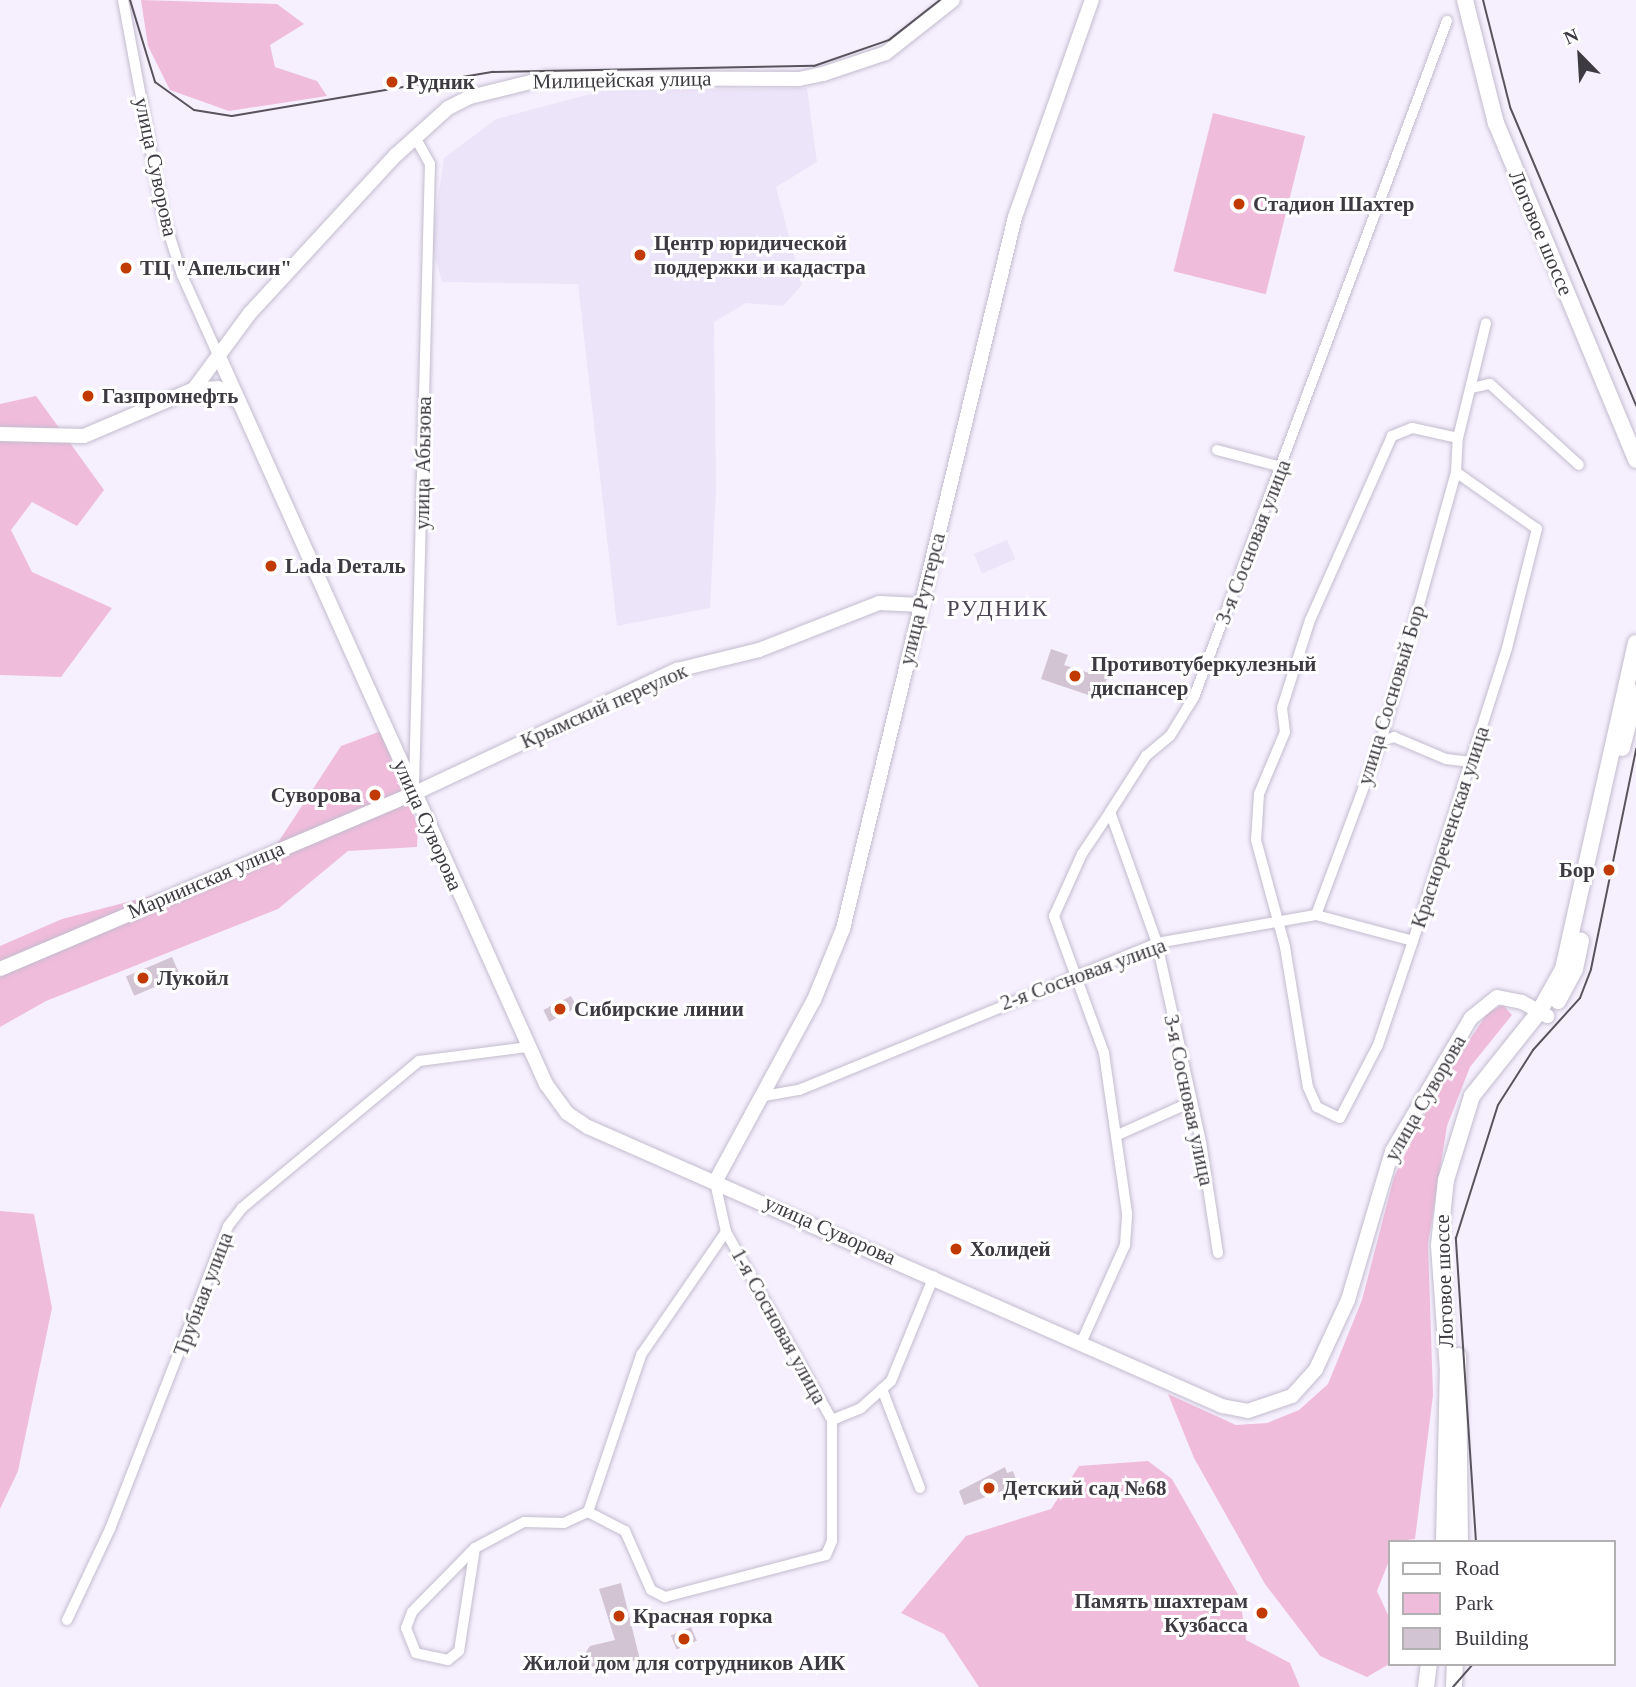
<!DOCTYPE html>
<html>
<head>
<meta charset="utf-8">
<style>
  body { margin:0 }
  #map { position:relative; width:1636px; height:1687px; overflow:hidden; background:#f6f0fe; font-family:Georgia,serif }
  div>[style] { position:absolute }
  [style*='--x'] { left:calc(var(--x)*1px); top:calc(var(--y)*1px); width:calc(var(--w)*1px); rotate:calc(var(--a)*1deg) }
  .built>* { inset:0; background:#ece4f8; transform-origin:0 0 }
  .green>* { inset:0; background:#f0bcdb; transform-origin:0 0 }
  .building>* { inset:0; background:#d2c4d3; transform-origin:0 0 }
  .roads { filter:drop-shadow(0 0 2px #c3bcce) drop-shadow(0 0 2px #c3bcce) }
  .minor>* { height:10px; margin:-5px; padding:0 5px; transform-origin:5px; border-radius:5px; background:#fff }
  .secondary>* { height:14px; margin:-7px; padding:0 7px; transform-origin:7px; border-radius:7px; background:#fff }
  .primary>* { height:16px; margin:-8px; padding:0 8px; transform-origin:8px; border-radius:8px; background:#fff }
  .tram>* { height:2px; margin:-1px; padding:0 1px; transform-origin:1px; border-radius:1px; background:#58535c }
  .dots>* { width:19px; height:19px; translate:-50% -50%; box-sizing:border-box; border:4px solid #fff; border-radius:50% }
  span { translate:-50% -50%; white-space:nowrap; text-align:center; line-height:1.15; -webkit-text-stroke:6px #fff; paint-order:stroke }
  .street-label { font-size:21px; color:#3e3a42 }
  .poi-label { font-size:21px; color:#3e3a42; font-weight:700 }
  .left { translate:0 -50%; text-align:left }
  .right { translate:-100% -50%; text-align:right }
  .neighbourhood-label { font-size:23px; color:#4b4453; letter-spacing:2px }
  .legend { position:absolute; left:1388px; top:1540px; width:228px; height:126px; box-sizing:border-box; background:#fff; border:2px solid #b2b0b3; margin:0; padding:9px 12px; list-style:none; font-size:21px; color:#3e3a42 }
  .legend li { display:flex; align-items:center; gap:14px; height:35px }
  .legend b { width:35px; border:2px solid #b2b0b3 }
  .north { position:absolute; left:1545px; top:21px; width:70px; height:70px; -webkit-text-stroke:5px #fff; paint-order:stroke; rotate:336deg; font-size:19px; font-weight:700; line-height:28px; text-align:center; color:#3e3a42 }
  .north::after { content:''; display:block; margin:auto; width:24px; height:32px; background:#3e3a42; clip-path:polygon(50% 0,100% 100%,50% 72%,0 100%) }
</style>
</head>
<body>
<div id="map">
  <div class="built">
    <div style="clip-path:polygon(807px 88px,817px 162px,776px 187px,802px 285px,783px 306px,746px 303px,714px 322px,716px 491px,710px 608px,617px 626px,578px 284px,442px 282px,431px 244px,444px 158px,496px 119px,602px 91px)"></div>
    <div style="left:1007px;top:540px;width:21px;height:36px;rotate:67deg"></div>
  </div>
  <div class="green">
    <div style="clip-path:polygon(141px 0,277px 4px,304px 24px,270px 45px,275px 67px,317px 81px,327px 96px,229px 111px,170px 90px,148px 46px)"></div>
    <div style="left:1213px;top:113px;width:95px;height:163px;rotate:14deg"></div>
    <div style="clip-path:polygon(36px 396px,104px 490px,77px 526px,32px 502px,11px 530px,32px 572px,112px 608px,61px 677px,0 675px,0 404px)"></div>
    <div style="clip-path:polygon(381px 731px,418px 826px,417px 847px,348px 851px,278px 909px,46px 1001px,0 1027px,0 946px,62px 919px,262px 867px,341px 746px)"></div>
    <div style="clip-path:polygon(1503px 1005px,1512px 1015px,1470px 1067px,1447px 1126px,1428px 1244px,1433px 1395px,1415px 1539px,1389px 1542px,1389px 1561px,1377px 1591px,1389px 1617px,1389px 1664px,1367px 1677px,1320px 1656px,1265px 1584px,1194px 1458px,1168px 1394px,1236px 1425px,1267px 1423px,1299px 1410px,1328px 1384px,1362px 1300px,1394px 1177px,1437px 1089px,1488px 1012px)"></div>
    <div style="clip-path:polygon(0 1211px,34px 1214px,52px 1308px,18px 1471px,0 1509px)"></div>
    <div style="clip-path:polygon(1148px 1461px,1172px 1479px,1240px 1598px,1246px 1640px,1290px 1663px,1300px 1687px,979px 1687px,944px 1634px,901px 1613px,966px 1536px,1051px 1509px,1079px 1466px)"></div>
  </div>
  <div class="building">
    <div style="clip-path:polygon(1051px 649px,1068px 655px,1064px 665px,1089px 673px,1093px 662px,1110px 669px,1100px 699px,1041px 679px)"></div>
    <div style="left:172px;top:957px;width:21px;height:50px;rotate:67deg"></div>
    <div style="left:571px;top:996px;width:13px;height:31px;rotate:63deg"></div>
    <div style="clip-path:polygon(1005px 1467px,1007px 1473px,1013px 1471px,1018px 1485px,964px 1505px,959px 1491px)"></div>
    <div style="clip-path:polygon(621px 1583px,640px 1660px,590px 1668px,586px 1652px,590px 1646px,615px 1640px,599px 1589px)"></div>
    <div style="left:691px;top:1627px;width:15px;height:22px;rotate:67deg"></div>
  </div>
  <div class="roads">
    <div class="minor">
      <div style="--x:123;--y:0;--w:219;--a:79.5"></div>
      <div style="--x:163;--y:215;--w:63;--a:72.4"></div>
      <div style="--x:182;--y:275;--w:92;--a:65.7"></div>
      <div style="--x:1472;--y:388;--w:18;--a:-13"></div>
      <div style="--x:1490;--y:384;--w:120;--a:42.3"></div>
      <div style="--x:1458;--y:438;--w:47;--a:-167.7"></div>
      <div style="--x:1412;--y:428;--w:22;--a:158"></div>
      <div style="--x:1392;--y:436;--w:201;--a:114"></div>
      <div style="--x:1310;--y:620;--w:92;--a:107.7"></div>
      <div style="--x:1282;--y:708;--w:24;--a:83"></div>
      <div style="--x:1285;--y:732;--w:67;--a:112.8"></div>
      <div style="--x:1259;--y:794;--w:46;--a:93.7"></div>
      <div style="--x:1256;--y:840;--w:111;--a:74.8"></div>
      <div style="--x:1285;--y:947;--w:142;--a:80.7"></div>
      <div style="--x:1308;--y:1087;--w:22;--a:66"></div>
      <div style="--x:1317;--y:1107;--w:25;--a:26"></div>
      <div style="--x:1340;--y:1118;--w:82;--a:-62.5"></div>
      <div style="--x:1378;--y:1045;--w:110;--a:-71.4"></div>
      <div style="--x:1413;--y:941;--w:308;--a:-72.2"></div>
      <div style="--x:1507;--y:648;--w:123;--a:-75.9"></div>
      <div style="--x:1537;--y:529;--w:99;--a:-144.9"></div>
      <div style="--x:1456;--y:472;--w:34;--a:-87"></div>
      <div style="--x:1458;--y:438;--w:118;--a:-76.3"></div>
      <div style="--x:1217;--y:450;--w:67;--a:14.7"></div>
      <div style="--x:1381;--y:741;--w:14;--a:-17"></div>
      <div style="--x:1394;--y:737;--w:56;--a:22.9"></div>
      <div style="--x:1446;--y:759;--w:25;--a:7"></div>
      <div style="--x:414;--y:786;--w:622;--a:-88.53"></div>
      <div style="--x:430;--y:164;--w:31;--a:-119"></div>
      <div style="--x:1316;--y:915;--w:186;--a:-69.5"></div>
      <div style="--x:1381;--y:741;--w:279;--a:-74.4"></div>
      <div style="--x:764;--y:1096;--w:36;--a:-10"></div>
      <div style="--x:799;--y:1090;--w:387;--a:-22.3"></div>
      <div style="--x:1157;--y:943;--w:161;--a:-10"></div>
      <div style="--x:1316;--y:915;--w:100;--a:15"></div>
      <div style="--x:1120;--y:1134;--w:78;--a:-24.3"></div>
      <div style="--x:1218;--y:1253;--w:112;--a:-98.7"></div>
      <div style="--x:1201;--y:1142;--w:204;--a:-102.5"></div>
      <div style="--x:1157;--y:943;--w:139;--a:-109.7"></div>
      <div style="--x:1110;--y:812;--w:67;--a:-57.3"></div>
      <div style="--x:1146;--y:756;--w:31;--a:-40"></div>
      <div style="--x:1170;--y:736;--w:46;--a:-58.4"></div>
      <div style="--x:1194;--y:697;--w:722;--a:-69.48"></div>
      <div style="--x:1081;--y:1343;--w:107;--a:-65.8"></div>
      <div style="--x:1125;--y:1245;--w:32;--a:-86"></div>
      <div style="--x:1127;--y:1213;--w:162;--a:-98.2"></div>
      <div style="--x:1104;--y:1053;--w:146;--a:-110.1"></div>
      <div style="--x:1054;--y:916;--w:68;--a:-65.7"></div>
      <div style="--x:1082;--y:854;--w:50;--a:-56.3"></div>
      <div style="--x:882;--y:1389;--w:106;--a:69"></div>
      <div style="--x:832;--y:1420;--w:31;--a:-22"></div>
      <div style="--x:861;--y:1408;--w:40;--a:-42"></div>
      <div style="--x:891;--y:1381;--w:113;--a:-67.7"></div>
      <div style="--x:588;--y:1512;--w:166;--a:-71.3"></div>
      <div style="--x:641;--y:1355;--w:150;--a:-55.4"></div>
      <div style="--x:726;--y:1232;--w:51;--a:-102.4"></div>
      <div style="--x:475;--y:1548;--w:104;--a:98.8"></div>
      <div style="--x:459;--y:1651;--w:14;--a:141"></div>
      <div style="--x:448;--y:1660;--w:33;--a:-168"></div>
      <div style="--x:416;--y:1653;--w:27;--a:-112"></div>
      <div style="--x:406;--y:1628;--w:17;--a:-69"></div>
      <div style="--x:412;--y:1612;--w:90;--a:-45.5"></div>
      <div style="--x:475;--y:1548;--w:55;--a:-28"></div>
      <div style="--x:524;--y:1522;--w:40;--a:1.4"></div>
      <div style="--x:564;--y:1523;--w:26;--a:-25"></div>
      <div style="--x:588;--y:1512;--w:42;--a:27.2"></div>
      <div style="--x:625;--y:1531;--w:64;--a:66.2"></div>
      <div style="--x:651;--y:1590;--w:16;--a:27"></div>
      <div style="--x:665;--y:1597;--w:166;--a:-14.6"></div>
      <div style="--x:826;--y:1555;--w:15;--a:-67"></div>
      <div style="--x:832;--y:1541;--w:121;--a:-90"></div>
      <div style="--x:832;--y:1420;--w:216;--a:-119.4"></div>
      <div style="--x:67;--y:1620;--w:101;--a:-64.7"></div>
      <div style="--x:110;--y:1529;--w:325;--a:-68.7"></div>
      <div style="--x:228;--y:1226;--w:23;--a:-52"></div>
      <div style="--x:242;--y:1208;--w:230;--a:-39.7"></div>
      <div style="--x:419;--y:1061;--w:111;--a:-7.3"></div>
    </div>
    <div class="secondary">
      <div style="--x:220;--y:359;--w:795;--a:65.79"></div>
      <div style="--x:546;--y:1084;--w:36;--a:54"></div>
      <div style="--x:567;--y:1113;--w:25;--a:34"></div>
      <div style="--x:588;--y:1127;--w:693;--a:23.75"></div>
      <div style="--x:1222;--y:1406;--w:26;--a:11"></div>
      <div style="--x:1248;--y:1411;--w:46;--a:-18.8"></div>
      <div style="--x:1292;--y:1396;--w:36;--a:-48"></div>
      <div style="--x:1316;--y:1369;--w:76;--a:-65.1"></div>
      <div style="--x:1348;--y:1300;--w:155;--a:-73.5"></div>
      <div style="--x:1392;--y:1151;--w:155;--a:-59.3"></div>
      <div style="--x:1471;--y:1018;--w:33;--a:-39"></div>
      <div style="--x:1497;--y:997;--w:25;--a:11"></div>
      <div style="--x:1522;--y:1002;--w:29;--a:29"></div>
      <div style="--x:194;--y:389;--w:24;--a:-2"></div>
      <div style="--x:218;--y:388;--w:23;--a:34"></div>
      <div style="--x:0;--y:434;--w:84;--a:1.4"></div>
      <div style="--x:84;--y:436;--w:120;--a:-23.1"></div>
      <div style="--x:194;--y:389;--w:94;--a:-53.6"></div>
      <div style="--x:250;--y:313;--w:215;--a:-47.3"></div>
      <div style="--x:396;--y:155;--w:70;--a:-42.1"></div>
      <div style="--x:448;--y:108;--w:25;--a:-27"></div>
      <div style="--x:470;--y:97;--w:79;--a:-13.9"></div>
      <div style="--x:547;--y:78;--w:252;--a:0.2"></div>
      <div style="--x:799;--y:79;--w:25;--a:-12"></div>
      <div style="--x:823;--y:74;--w:66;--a:-18.4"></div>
      <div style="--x:886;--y:53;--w:85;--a:-38.3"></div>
      <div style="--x:0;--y:969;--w:449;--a:-23"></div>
      <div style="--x:413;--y:794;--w:292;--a:-25.2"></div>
      <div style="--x:677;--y:670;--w:84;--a:-13.7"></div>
      <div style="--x:759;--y:650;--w:129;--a:-21.4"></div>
      <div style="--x:879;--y:603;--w:42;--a:2.7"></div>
      <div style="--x:715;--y:1182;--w:207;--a:-61.5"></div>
      <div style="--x:814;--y:1000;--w:77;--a:-67.8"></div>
      <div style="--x:843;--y:929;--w:732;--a:-76.42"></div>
      <div style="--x:1015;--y:217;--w:230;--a:-70.5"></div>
    </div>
    <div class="primary">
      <div style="--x:1465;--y:0;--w:127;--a:75.9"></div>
      <div style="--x:1496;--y:123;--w:365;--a:67.4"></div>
      <div style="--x:1622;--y:748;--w:57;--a:-75.7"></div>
      <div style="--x:1558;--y:1001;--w:36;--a:-62"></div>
      <div style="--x:1575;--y:969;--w:29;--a:-78"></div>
      <div style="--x:1458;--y:1356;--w:186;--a:89.4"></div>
      <div style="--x:1444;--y:1542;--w:171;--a:-88.7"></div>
      <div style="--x:1448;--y:1371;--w:126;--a:-94.1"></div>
      <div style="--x:1439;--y:1245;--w:65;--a:-83.9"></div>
      <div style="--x:1446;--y:1180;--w:88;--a:-72.8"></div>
      <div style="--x:1472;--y:1096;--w:107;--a:-51.4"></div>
      <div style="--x:1539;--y:1012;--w:49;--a:-60.8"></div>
      <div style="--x:1563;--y:969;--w:334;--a:-77.4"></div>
      <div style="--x:1426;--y:1687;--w:23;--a:-83"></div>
      <div style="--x:1454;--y:1687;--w:23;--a:-88"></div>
    </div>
  </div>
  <div class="tram">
    <div style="--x:130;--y:0;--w:86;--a:73"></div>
    <div style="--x:155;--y:82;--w:48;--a:35.7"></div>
    <div style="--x:194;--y:110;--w:38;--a:9"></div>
    <div style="--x:232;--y:116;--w:265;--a:-9.6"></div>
    <div style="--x:493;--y:72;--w:321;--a:-1.1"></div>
    <div style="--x:814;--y:66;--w:79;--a:-19.1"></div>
    <div style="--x:889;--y:40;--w:65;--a:-38.1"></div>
    <div style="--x:1483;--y:0;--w:110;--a:75.8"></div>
    <div style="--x:1510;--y:107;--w:324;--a:67.1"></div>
    <div style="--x:1476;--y:1542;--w:305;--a:-93.8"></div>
    <div style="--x:1456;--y:1238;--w:139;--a:-72.5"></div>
    <div style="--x:1498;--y:1105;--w:65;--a:-57.5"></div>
    <div style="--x:1533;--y:1050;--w:70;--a:-47.9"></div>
    <div style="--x:1580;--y:998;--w:31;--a:-69"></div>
    <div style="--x:1591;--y:969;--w:225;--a:-78.4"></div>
    <div style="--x:1453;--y:1687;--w:30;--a:-49"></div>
  </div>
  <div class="dots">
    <div style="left:392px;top:82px;background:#c13a01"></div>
    <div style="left:1239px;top:204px;background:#c13a01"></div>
    <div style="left:640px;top:255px;background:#c13a01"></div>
    <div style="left:126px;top:268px;background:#c13a01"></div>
    <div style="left:88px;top:396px;background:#c13a01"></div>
    <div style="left:271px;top:566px;background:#c13a01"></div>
    <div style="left:1075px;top:676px;background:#c13a01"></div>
    <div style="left:375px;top:795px;background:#c13a01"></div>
    <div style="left:1609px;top:870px;background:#c13a01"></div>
    <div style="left:143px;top:978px;background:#c13a01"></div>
    <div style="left:560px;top:1009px;background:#c13a01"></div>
    <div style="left:956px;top:1249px;background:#c13a01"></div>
    <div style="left:989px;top:1488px;background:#c13a01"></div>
    <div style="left:1262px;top:1613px;background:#c13a01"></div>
    <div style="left:619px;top:1616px;background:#c13a01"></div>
    <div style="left:684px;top:1639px;background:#c13a01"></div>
  </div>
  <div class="street-label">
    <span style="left:622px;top:80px;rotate:-1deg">Милицейская улица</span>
    <span style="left:156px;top:167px;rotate:78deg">улица Суворова</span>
    <span style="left:1541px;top:233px;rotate:67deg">Логовое шоссе</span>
    <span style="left:423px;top:463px;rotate:-89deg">улица Абызова</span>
    <span style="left:1253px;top:542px;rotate:-69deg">3-я Сосновая улица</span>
    <span style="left:922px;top:599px;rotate:-76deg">улица Рутгерса</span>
    <span style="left:1391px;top:695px;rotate:-73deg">улица Сосновый Бор</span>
    <span style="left:604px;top:706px;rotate:-24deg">Крымский переулок</span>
    <span style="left:428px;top:825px;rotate:66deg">улица Суворова</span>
    <span style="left:1450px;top:827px;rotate:-72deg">Краснореченская улица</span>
    <span style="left:206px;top:880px;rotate:-23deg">Мариинская улица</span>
    <span style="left:1083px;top:974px;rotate:-20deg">2-я Сосновая улица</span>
    <span style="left:1425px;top:1098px;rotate:-60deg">улица Суворова</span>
    <span style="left:1189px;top:1100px;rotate:78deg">3-я Сосновая улица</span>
    <span style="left:830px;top:1230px;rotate:24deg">улица Суворова</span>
    <span style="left:1444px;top:1281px;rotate:-92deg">Логовое шоссе</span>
    <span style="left:203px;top:1294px;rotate:-69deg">Трубная улица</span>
    <span style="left:779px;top:1326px;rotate:61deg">1-я Сосновая улица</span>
  </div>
  <div class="poi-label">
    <span class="left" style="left:406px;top:82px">Рудник</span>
    <span class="left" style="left:1253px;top:204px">Стадион Шахтер</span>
    <span class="left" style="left:654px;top:255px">Центр юридической<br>поддержки и кадастра</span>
    <span class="left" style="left:140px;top:268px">ТЦ "Апельсин"</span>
    <span class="left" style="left:102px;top:396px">Газпромнефть</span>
    <span class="left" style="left:285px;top:566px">Lada Dеталь</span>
    <span class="left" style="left:1091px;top:676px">Противотуберкулезный<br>диспансер</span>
    <span class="right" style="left:361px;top:795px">Суворова</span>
    <span class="right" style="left:1595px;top:870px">Бор</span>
    <span class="left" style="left:157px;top:978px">Лукойл</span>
    <span class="left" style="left:574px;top:1009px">Сибирские линии</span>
    <span class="left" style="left:970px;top:1249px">Холидей</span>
    <span class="left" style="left:1003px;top:1488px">Детский сад №68</span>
    <span class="right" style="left:1248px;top:1613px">Память шахтерам<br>Кузбасса</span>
    <span class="left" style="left:633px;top:1616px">Красная горка</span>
    <span style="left:684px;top:1663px">Жилой дом для сотрудников АИК</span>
  </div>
  <div class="neighbourhood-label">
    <span style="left:998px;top:609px">РУДНИК</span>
  </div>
  <ul class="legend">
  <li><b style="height:9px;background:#fff"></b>Road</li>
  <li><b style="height:19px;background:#f0bcdb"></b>Park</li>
  <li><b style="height:19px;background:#d2c4d3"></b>Building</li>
  </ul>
  <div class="north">N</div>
</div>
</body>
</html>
